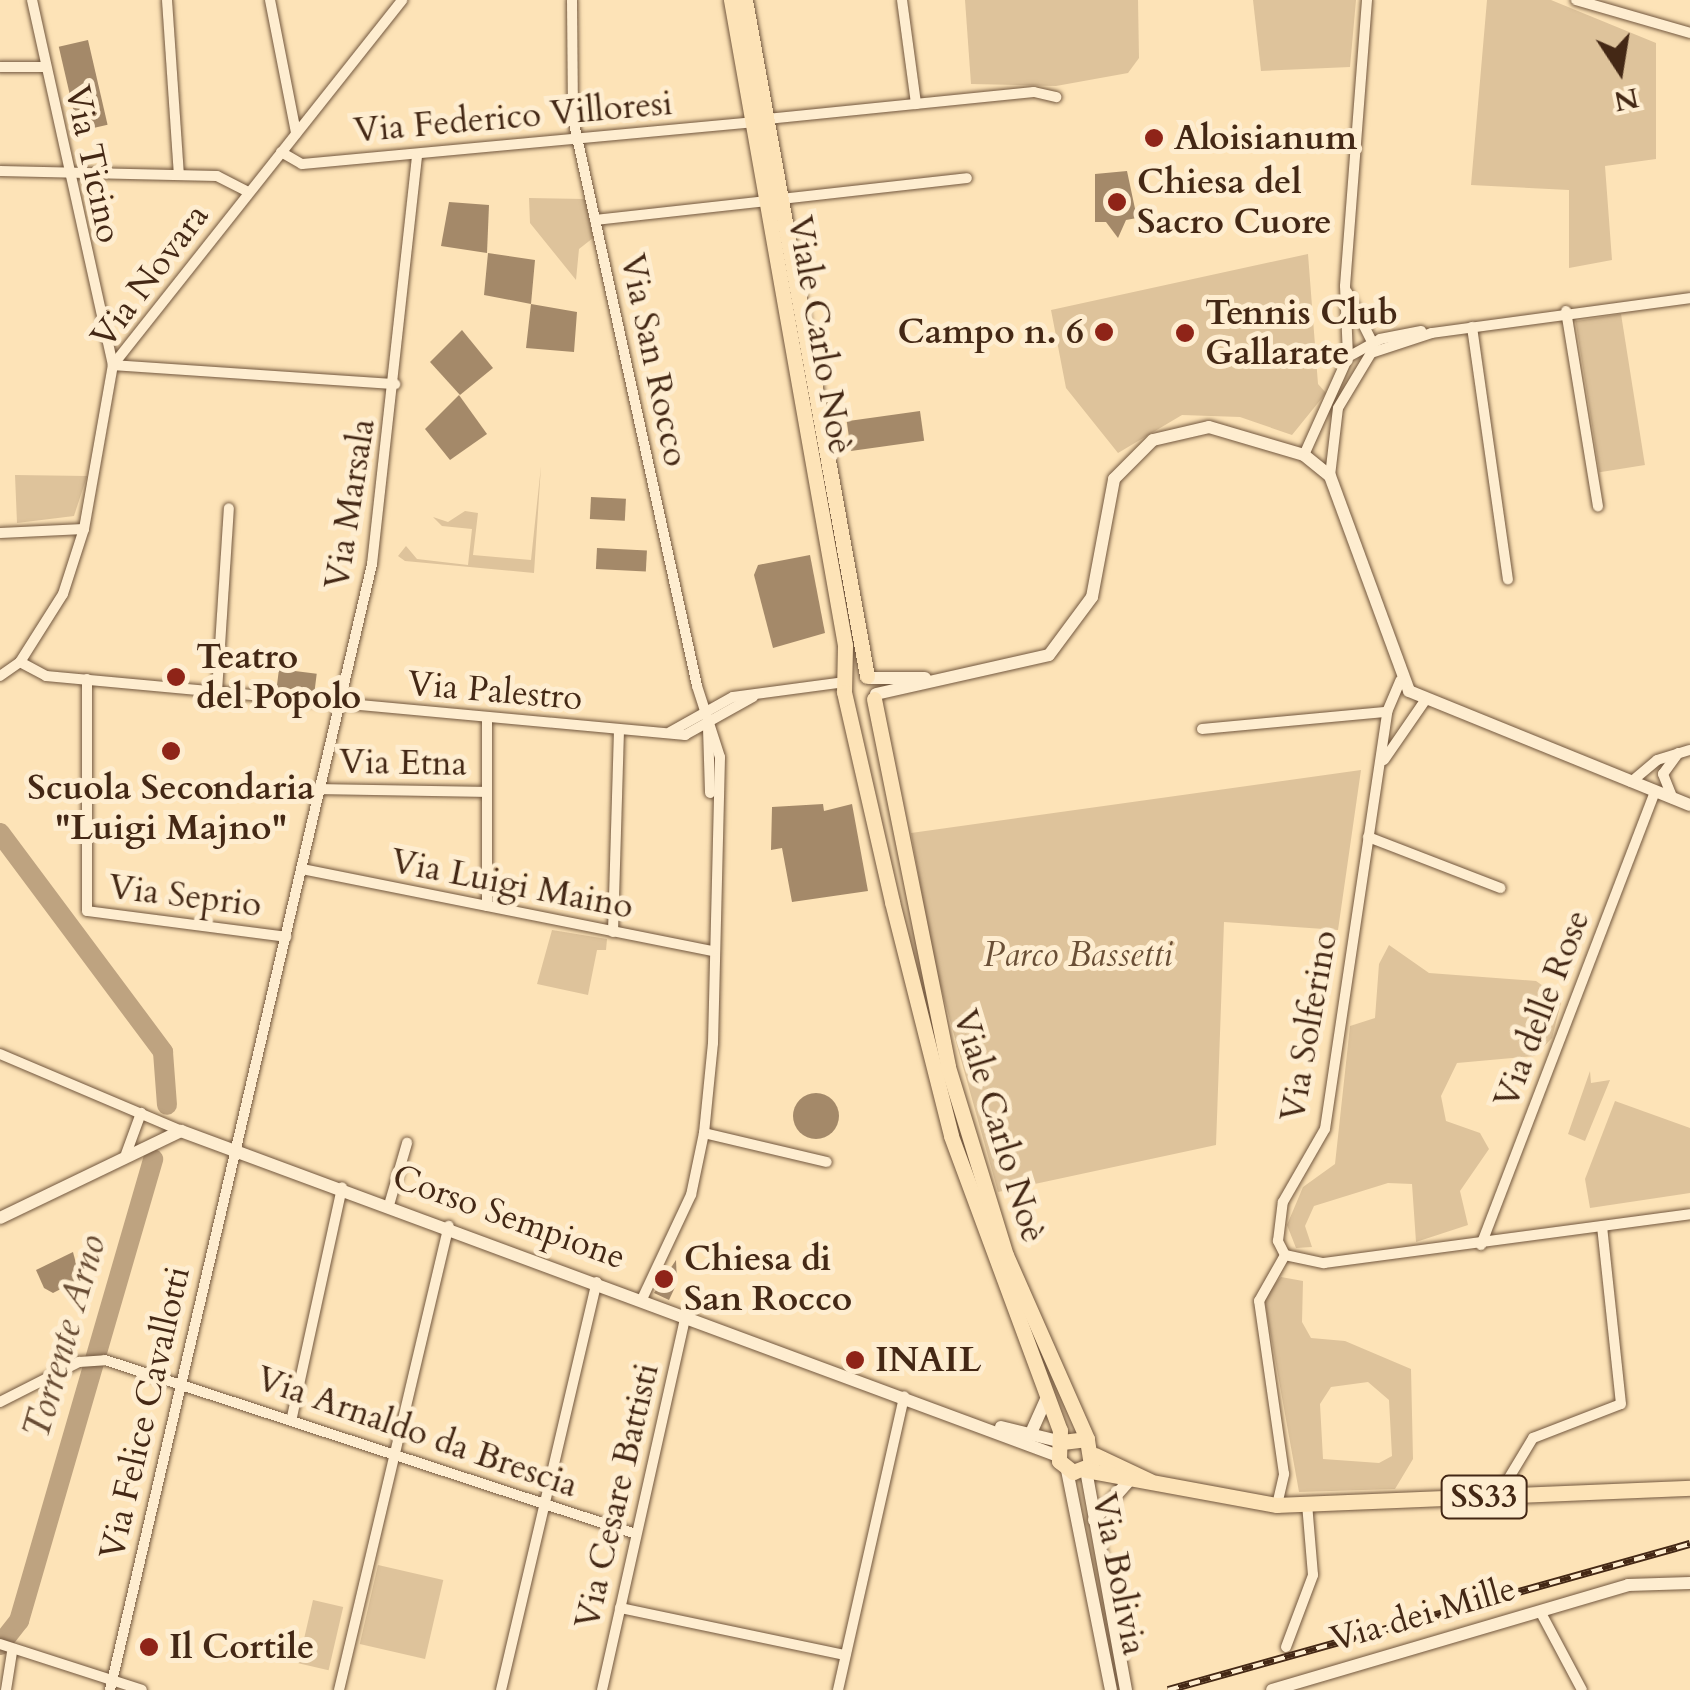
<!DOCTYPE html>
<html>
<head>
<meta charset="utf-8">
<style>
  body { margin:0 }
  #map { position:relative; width:1690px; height:1690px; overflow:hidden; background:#fde3b7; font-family:Cardo,serif }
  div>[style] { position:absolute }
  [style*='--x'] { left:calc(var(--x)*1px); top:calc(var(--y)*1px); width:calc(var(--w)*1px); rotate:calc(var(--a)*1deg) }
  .green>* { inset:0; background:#dec39b; transform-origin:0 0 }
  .river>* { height:20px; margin:-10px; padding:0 10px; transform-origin:10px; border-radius:10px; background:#bea380 }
  .building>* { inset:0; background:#a48969; transform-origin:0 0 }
  .round { border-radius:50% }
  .roads { filter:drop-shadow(0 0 2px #72573e) drop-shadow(0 0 2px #72573e) }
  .minor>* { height:10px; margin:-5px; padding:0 5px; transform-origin:5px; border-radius:5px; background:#feedd0 }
  .tertiary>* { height:12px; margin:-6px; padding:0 6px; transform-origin:6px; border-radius:6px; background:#feedd0 }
  .primary>* { height:15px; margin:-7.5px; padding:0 7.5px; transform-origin:7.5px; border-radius:7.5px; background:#fde3b7 }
  .rail>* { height:8px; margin-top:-4px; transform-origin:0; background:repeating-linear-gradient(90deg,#feedd0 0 11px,#442815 0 22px); box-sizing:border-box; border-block:2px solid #442815 }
  .dots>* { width:28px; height:28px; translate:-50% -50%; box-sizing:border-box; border:5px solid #feedd0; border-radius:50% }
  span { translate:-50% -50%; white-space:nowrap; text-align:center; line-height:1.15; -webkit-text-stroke:10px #feedd0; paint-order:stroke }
  .shield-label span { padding:2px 8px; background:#feedd0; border:2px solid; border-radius:8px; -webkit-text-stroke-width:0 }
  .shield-label { font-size:32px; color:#442815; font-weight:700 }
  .street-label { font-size:35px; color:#442815 }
  .poi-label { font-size:35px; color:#442815; font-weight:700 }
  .left { translate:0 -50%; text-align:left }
  .right { translate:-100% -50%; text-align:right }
  .park-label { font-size:35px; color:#6a4f36; font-style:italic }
  .water-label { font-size:38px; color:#694d35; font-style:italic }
  .north { position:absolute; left:1570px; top:20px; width:100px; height:100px; -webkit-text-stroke:8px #feedd0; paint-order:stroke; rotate:168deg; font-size:28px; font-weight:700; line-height:40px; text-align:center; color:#442815 }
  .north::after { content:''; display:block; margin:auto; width:35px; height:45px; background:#442815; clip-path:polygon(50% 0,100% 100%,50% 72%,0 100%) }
</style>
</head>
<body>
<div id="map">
  <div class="green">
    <div style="clip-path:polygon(965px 0,1138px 0,1139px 58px,1128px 73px,1056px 86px,971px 84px)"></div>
    <div style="clip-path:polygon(1253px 0,1356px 0,1350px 67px,1261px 71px)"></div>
    <div style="clip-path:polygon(1487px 0,1551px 0,1656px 43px,1656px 159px,1605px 166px,1612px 260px,1569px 268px,1569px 190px,1471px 185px)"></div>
    <div style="clip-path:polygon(529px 198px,585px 199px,593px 238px,579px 249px,576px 280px,530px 223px)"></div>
    <div style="clip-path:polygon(1308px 254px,1318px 384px,1326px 393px,1292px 435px,1240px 417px,1182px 415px,1118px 453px,1066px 388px,1051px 310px)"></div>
    <div style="left:1621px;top:314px;width:153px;height:46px;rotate:81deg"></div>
    <div style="clip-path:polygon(541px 466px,534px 573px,405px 561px,398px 556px,406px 546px,417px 559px,468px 565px,472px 529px,442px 526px,433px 517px,448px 522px,465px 511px,478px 513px,473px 555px,531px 560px)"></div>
    <div style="clip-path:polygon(15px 475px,87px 476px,74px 516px,17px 523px)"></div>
    <div style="clip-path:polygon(1361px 770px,1338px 930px,1224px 922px,1216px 1145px,998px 1192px,934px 963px,911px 833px)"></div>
    <div style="clip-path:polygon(552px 930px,607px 939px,606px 950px,597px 950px,588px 995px,537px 984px)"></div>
    <div style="clip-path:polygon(1389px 945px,1429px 973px,1536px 981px,1562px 999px,1552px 1038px,1535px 1056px,1457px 1063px,1441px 1096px,1446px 1121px,1480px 1133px,1489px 1149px,1460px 1191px,1468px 1225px,1416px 1242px,1412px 1184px,1388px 1183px,1314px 1206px,1305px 1226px,1312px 1247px,1296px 1248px,1287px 1225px,1303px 1187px,1335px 1164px,1350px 1026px,1375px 1018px,1379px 964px)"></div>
    <div style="clip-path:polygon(1590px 1071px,1591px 1083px,1610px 1080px,1585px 1141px,1568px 1134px)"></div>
    <div style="clip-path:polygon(1615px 1101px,1690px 1128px,1690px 1193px,1590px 1208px,1585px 1179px)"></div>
    <div style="clip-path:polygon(evenodd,1281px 1277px,1303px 1281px,1302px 1322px,1311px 1338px,1345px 1341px,1411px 1369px,1413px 1459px,1395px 1489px,1299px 1492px,1264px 1297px,1281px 1277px,1368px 1382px,1389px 1400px,1392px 1456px,1379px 1463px,1323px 1459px,1320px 1404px,1331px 1387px,1368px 1382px)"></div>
    <div style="left:378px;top:1565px;width:67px;height:81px;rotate:13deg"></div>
    <div style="left:313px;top:1600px;width:31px;height:65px;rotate:13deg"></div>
  </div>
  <div class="river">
    <div style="--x:0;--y:833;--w:273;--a:53.3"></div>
    <div style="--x:163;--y:1052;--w:53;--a:85.7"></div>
    <div style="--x:0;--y:1645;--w:31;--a:-52"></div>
    <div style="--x:19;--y:1621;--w:481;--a:-73.8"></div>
  </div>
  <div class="building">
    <div style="left:88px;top:40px;width:87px;height:30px;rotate:77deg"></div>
    <div style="clip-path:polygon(1127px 171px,1137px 218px,1126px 220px,1118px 238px,1106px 222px,1095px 222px,1095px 174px)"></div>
    <div style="clip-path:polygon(449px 202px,489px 205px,487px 253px,441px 246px)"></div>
    <div style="clip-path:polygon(488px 253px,535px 260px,531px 304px,577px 312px,574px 352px,526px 348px,531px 304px,484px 295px)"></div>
    <div style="clip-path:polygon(462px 330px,493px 368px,460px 395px,430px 362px)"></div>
    <div style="clip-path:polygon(459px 395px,487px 434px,450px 460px,425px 429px)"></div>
    <div style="left:920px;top:411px;width:30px;height:74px;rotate:82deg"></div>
    <div style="left:591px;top:497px;width:35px;height:22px;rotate:3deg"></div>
    <div style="left:597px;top:548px;width:50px;height:21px;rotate:3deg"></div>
    <div style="clip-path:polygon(810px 555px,825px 633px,773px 648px,754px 575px,758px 565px)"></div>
    <div style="left:279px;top:669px;width:38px;height:20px;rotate:7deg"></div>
    <div style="clip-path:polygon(823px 804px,824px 811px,852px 804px,868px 891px,792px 902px,782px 848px,771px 850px,772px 807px)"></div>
    <div class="round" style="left:793px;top:1093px;width:46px;height:46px"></div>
    <div style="clip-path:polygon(73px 1252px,80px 1279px,53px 1293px,44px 1288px,36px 1270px)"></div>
    <div style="clip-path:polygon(676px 1260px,677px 1283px,669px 1300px,654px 1293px)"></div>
  </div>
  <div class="roads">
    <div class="minor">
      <div style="--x:32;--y:0;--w:374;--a:77.5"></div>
      <div style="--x:113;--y:365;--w:283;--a:3.9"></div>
      <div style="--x:167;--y:0;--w:174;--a:86.1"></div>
      <div style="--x:270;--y:0;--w:136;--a:78.9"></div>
      <div style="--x:572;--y:0;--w:119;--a:89.5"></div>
      <div style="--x:573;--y:119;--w:580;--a:77.66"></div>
      <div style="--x:697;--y:686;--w:75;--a:72.1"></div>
      <div style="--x:720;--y:757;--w:286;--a:91.4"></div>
      <div style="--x:713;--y:1043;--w:90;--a:95.7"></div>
      <div style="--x:704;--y:1133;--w:63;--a:101.8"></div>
      <div style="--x:691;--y:1195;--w:115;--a:115.2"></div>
      <div style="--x:902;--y:0;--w:105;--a:82.3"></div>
      <div style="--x:1576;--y:0;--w:119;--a:16.1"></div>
      <div style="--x:0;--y:67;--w:45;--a:0"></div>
      <div style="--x:767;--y:119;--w:268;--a:-5.8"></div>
      <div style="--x:1034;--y:92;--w:23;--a:13"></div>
      <div style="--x:281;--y:152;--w:24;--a:30"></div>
      <div style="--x:302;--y:164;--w:453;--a:-5.3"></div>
      <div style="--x:0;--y:171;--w:217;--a:1.3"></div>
      <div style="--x:217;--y:176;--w:36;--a:27"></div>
      <div style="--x:781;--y:199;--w:187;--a:-6.4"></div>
      <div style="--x:595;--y:220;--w:173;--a:-6.3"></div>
      <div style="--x:1347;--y:292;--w:58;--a:63.4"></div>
      <div style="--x:1566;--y:311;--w:198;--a:80.7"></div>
      <div style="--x:1472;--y:327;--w:255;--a:81.9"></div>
      <div style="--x:1348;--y:357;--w:71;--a:-92.4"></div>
      <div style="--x:1345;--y:286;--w:287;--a:-85.6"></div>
      <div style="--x:1304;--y:455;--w:107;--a:-65.8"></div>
      <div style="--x:1348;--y:357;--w:37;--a:-29"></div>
      <div style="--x:1380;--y:339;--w:42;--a:-11"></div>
      <div style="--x:1330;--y:476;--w:68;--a:-83.3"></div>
      <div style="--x:1338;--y:408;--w:64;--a:-59"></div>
      <div style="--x:1371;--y:353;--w:64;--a:-18.2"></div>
      <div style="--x:1432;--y:333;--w:260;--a:-7.7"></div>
      <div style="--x:0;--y:533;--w:84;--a:-2.7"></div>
      <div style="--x:20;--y:662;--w:30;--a:28"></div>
      <div style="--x:46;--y:676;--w:642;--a:5.28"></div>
      <div style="--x:685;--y:735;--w:78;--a:-29.2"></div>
      <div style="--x:0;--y:676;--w:24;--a:-35"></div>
      <div style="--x:20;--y:662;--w:80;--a:-57.7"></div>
      <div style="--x:63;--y:594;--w:68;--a:-72.1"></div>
      <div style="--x:84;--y:529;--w:167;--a:-80"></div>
      <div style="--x:113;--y:365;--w:466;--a:-51.6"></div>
      <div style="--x:87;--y:679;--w:232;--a:90"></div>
      <div style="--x:87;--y:911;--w:201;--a:7.4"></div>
      <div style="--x:217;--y:692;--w:184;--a:-86.3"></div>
      <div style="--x:708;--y:728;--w:65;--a:88.2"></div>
      <div style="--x:1202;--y:729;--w:186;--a:-5.3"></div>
      <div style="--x:670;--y:732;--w:72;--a:-29.1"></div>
      <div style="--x:733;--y:697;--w:113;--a:-7.6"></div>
      <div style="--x:1384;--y:760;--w:70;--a:-55.4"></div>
      <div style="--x:1631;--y:782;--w:34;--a:-40"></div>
      <div style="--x:1657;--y:760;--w:34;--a:-17"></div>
      <div style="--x:320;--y:789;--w:165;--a:1"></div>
      <div style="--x:1673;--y:799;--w:27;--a:-112"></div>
      <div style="--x:1663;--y:774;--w:26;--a:-54"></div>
      <div style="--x:1368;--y:837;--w:142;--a:21.1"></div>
      <div style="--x:302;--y:869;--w:419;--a:11.3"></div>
      <div style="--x:487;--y:906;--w:186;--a:-90"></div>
      <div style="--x:613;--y:932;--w:202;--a:-88.3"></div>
      <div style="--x:0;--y:1054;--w:197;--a:23"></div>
      <div style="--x:704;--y:1133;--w:126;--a:13.3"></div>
      <div style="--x:126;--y:1154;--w:44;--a:-69.9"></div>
      <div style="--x:389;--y:1205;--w:65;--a:-73.8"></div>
      <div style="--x:1481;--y:1245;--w:485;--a:-69"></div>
      <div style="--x:1285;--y:1255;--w:40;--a:12"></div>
      <div style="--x:1324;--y:1263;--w:369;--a:-7.6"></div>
      <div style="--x:0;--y:1402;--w:89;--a:-26.9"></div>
      <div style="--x:79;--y:1362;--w:26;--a:-4"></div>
      <div style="--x:105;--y:1360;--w:559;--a:18.14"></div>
      <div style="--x:292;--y:1417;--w:235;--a:-77.7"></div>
      <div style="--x:1498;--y:1496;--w:68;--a:-58.9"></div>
      <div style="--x:1533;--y:1438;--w:94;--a:-21.1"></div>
      <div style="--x:1621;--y:1404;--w:178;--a:-96.1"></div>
      <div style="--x:1277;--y:1505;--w:32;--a:-77"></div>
      <div style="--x:1284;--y:1474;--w:175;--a:-98.2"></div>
      <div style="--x:1259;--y:1301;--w:53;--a:-60.5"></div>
      <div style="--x:1285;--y:1255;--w:16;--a:-117"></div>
      <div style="--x:1278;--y:1241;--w:39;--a:-83"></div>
      <div style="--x:1283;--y:1202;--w:84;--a:-60.1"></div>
      <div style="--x:1325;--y:1129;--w:422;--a:-81.5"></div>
      <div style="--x:1387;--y:712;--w:34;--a:-67"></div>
      <div style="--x:620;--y:1608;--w:230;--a:11.8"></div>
      <div style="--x:1540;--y:1611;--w:89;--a:62"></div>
      <div style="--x:0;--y:1644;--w:149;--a:17.9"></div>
      <div style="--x:1286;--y:1647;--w:77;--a:-69.4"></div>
      <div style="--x:1313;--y:1575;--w:71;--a:-94.8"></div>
      <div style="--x:6;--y:1690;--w:38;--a:-81"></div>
      <div style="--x:110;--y:1690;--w:1156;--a:-76.9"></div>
      <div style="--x:372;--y:564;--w:412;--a:-83.7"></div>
      <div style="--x:339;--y:1690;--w:477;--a:-76.7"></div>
      <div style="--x:501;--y:1690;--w:419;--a:-76.8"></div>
      <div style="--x:602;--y:1690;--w:384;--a:-77.4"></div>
      <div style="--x:838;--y:1690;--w:301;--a:-77.3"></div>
    </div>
    <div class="tertiary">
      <div style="--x:870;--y:678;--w:55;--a:0"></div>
      <div style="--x:876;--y:694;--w:177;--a:-12.7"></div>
      <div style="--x:1049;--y:655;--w:72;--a:-53.4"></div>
      <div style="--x:1092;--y:597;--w:120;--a:-79.4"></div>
      <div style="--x:1114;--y:479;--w:55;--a:-45"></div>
      <div style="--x:1153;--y:440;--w:57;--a:-13.1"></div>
      <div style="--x:1209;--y:427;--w:99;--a:16.4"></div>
      <div style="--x:1304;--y:455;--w:33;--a:39"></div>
      <div style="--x:1330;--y:476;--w:229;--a:69.8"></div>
      <div style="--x:1409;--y:691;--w:303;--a:22.1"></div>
      <div style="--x:0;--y:1218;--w:201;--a:-25.7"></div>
      <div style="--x:181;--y:1131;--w:935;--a:20.33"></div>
      <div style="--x:1001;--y:1427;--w:63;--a:13.8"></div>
      <div style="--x:1031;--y:1433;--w:39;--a:-66"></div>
      <div style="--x:1067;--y:1470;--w:224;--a:78.7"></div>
      <div style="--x:1086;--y:1470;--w:224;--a:79.7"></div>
      <div style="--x:1094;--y:1520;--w:50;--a:-48.3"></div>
      <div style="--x:1272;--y:1690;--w:371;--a:-16.4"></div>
      <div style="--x:1628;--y:1585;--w:62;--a:-1.8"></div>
    </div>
    <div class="primary">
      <div style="--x:731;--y:0;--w:655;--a:79.98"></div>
      <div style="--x:845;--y:645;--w:47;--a:91.2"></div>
      <div style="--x:844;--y:692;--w:215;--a:77.1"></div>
      <div style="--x:892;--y:902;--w:241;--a:75.8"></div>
      <div style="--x:951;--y:1136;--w:314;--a:69.7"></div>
      <div style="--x:1060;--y:1430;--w:31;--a:92"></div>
      <div style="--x:1059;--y:1461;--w:18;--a:38"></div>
      <div style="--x:1073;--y:1472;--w:19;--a:-21"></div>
      <div style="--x:1091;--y:1465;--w:26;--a:-99"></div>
      <div style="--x:1087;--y:1439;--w:25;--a:173"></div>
      <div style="--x:745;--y:0;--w:687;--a:79.77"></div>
      <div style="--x:874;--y:699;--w:375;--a:78.6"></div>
      <div style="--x:948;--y:1067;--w:197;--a:72.9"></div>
      <div style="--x:1006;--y:1255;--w:201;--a:66.2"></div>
      <div style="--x:1095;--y:1455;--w:61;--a:25.3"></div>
      <div style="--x:1086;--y:1470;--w:194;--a:10.4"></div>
      <div style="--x:1277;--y:1505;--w:413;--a:-2.4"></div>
    </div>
  </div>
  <div class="rail">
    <div style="--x:1168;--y:1690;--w:542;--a:-15.63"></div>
  </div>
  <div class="dots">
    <div style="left:1154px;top:138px;background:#8f2418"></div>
    <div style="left:1117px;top:202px;background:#8f2418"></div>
    <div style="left:1104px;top:332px;background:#8f2418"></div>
    <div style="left:1185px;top:333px;background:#8f2418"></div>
    <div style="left:176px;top:677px;background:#8f2418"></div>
    <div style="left:171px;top:751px;background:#8f2418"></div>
    <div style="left:664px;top:1279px;background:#8f2418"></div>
    <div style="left:855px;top:1360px;background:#8f2418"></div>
    <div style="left:149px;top:1647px;background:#8f2418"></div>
  </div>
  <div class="shield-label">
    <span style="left:1484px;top:1497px">SS33</span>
  </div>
  <div class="street-label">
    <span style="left:513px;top:117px;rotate:-5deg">Via Federico Villoresi</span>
    <span style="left:93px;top:164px;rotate:78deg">Via Ticino</span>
    <span style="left:150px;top:276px;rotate:-53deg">Via Novara</span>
    <span style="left:820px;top:335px;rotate:80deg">Viale Carlo Noè</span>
    <span style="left:654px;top:360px;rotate:78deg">Via San Rocco</span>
    <span style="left:350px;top:504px;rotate:-81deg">Via Marsala</span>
    <span style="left:495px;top:691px;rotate:5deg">Via Palestro</span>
    <span style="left:403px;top:763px;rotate:1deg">Via Etna</span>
    <span style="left:512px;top:884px;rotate:11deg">Via Luigi Maino</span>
    <span style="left:185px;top:896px;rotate:7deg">Via Seprio</span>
    <span style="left:1542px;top:1009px;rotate:-69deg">Via delle Rose</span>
    <span style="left:1309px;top:1026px;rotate:-80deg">Via Solferino</span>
    <span style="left:999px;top:1126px;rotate:73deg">Viale Carlo Noè</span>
    <span style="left:509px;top:1217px;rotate:20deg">Corso Sempione</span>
    <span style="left:145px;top:1413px;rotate:-77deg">Via Felice Cavallotti</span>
    <span style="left:417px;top:1432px;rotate:19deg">Via Arnaldo da Brescia</span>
    <span style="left:617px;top:1496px;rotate:-77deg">Via Cesare Battisti</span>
    <span style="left:1119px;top:1574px;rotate:79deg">Via Bolivia</span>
    <span style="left:1423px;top:1614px;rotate:-16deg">Via dei Mille</span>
  </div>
  <div class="poi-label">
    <span class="left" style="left:1174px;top:138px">Aloisianum</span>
    <span class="left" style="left:1137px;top:202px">Chiesa del<br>Sacro Cuore</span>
    <span class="left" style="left:1205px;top:333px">Tennis Club<br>Gallarate</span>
    <span class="right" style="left:1084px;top:332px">Campo n. 6</span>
    <span class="left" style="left:196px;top:677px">Teatro<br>del Popolo</span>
    <span style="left:171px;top:808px">Scuola Secondaria<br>"Luigi Majno"</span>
    <span class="left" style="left:684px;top:1279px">Chiesa di<br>San Rocco</span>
    <span class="left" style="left:875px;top:1360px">INAIL</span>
    <span class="left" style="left:169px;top:1647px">Il Cortile</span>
  </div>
  <div class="park-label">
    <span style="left:1078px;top:955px">Parco Bassetti</span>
  </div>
  <div class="water-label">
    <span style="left:65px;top:1337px;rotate:-74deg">Torrente Arno</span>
  </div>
  <div class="north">N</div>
</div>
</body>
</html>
